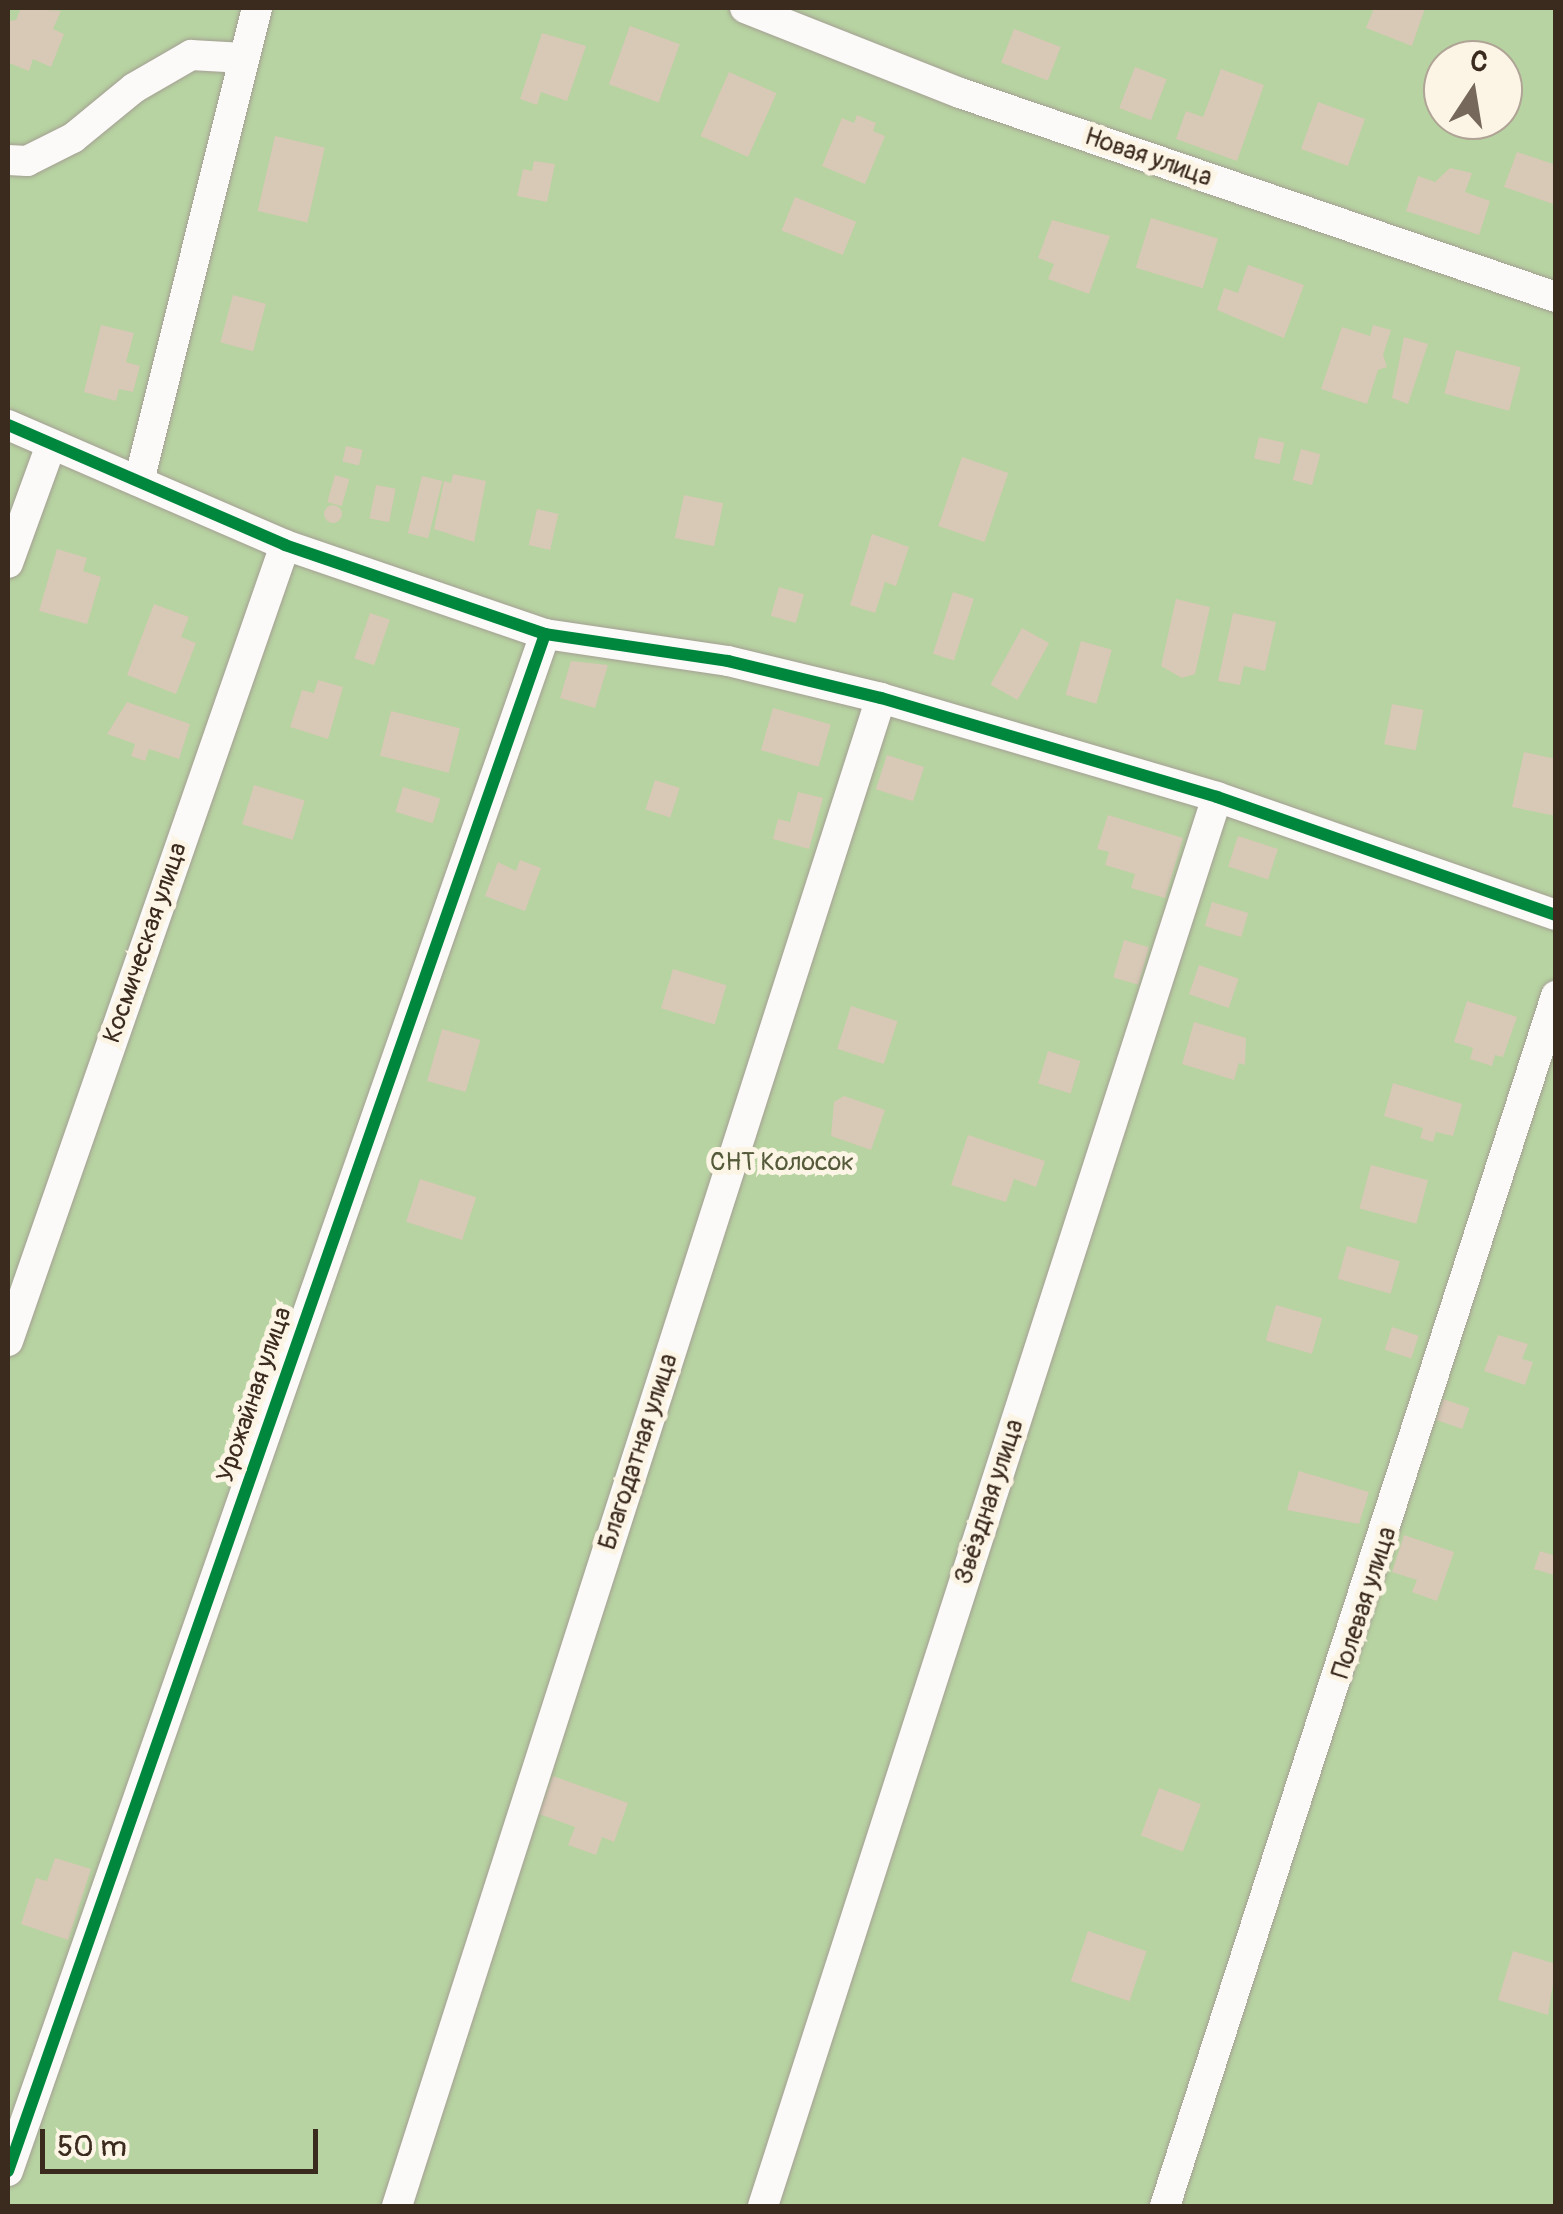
<!DOCTYPE html>
<html>
<head>
<meta charset="utf-8">
<style>
  body { margin:0 }
  #map { position:relative; width:1563px; height:2214px; overflow:hidden; background:#e5dfce; font-family:Pangolin,sans-serif }
  div>[style] { position:absolute }
  [style*='--x'] { left:calc(var(--x)*1px); top:calc(var(--y)*1px); width:calc(var(--w)*1px); rotate:calc(var(--a)*1deg) }
  .green>* { inset:0; background:#b7d3a1 }
  .building>* { inset:0; background:#d8c8b6; transform-origin:0 0 }
  .round { border-radius:50% }
  .roads { filter:drop-shadow(0 0 2px #a49f93) drop-shadow(0 0 2px #a49f93) }
  .minor>* { height:30px; margin:-15px; padding:0 15px; transform-origin:15px; border-radius:15px; background:#fbfaf8 }
  .cycleway>* { height:12px; margin:-6px; padding:0 6px; transform-origin:6px; border-radius:6px; background:#00873e }
  span { translate:-50% -50%; white-space:nowrap; text-align:center; line-height:1.15; -webkit-text-stroke:10px #fcf5e5; paint-order:stroke }
  .street-label { font-size:25px; color:#3b2a1e }
  .park-label { font-size:25px; color:#555a3a }
  .frame { position:absolute; inset:0; border:10px solid #3b2a1e; pointer-events:none }
  .north { position:absolute; left:1423px; top:40px; width:100px; height:100px; box-sizing:border-box; background:#fcf5e5; border:2px solid #afa495; border-radius:50%; rotate:12deg; font-size:28px; font-weight:700; line-height:40px; text-align:center; color:#3b2a1e }
  .north::after { content:''; display:block; margin:auto; width:35px; height:45px; background:#76695c; clip-path:polygon(50% 0,100% 100%,50% 72%,0 100%) }
  .scale { position:absolute; left:40px; top:2129px; width:278px; height:45px; box-sizing:border-box; border:5px solid #3b2a1e; border-top:0; padding-left:12px; font-size:30px; line-height:35px; white-space:nowrap; color:#3b2a1e; -webkit-text-stroke:8px #fcf5e5; paint-order:stroke }
</style>
</head>
<body>
<div id="map">
  <div class="green">
    <div style="clip-path:polygon(evenodd,8px 8px,1555px 8px,1555px 2206px,8px 2206px,8px 8px,1443px 60px,1503px 60px,1503px 120px,1443px 120px,1443px 60px)"></div>
  </div>
  <div class="building">
    <div style="clip-path:polygon(21px 8px,61px 11px,53px 29px,64px 34px,51px 67px,33px 59px,29px 71px,9px 63px,8px 21px,16px 20px)"></div>
    <div style="clip-path:polygon(1374px 8px,1425px 8px,1412px 46px,1366px 28px)"></div>
    <div style="left:630px;top:26px;width:53px;height:62px;rotate:20deg"></div>
    <div style="left:1014px;top:29px;width:50px;height:36px;rotate:21deg"></div>
    <div style="clip-path:polygon(542px 33px,586px 46px,567px 101px,541px 92px,537px 105px,520px 99px)"></div>
    <div style="left:1135px;top:67px;width:34px;height:44px;rotate:21deg"></div>
    <div style="clip-path:polygon(1221px 69px,1264px 85px,1237px 161px,1176px 139px,1186px 111px,1203px 117px)"></div>
    <div style="left:729px;top:72px;width:52px;height:70px;rotate:24deg"></div>
    <div style="left:1318px;top:102px;width:50px;height:50px;rotate:20deg"></div>
    <div style="clip-path:polygon(857px 115px,876px 123px,873px 131px,885px 136px,865px 184px,822px 166px,842px 118px,854px 123px)"></div>
    <div style="left:275px;top:136px;width:51px;height:77px;rotate:13deg"></div>
    <div style="clip-path:polygon(1517px 152px,1556px 165px,1556px 205px,1504px 187px)"></div>
    <div style="clip-path:polygon(534px 161px,555px 164px,547px 202px,517px 196px,523px 169px,532px 171px)"></div>
    <div style="clip-path:polygon(1450px 168px,1472px 173px,1465px 192px,1490px 201px,1479px 235px,1406px 211px,1418px 176px,1435px 182px)"></div>
    <div style="left:795px;top:197px;width:66px;height:36px;rotate:22deg"></div>
    <div style="left:1151px;top:218px;width:70px;height:52px;rotate:17deg"></div>
    <div style="clip-path:polygon(1052px 220px,1110px 236px,1089px 294px,1048px 279px,1054px 264px,1038px 258px)"></div>
    <div style="clip-path:polygon(1248px 265px,1304px 285px,1284px 338px,1217px 310px,1224px 288px,1238px 293px)"></div>
    <div style="left:233px;top:295px;width:34px;height:49px;rotate:15deg"></div>
    <div style="clip-path:polygon(101px 325px,134px 333px,126px 362px,140px 366px,133px 392px,119px 389px,116px 401px,84px 392px)"></div>
    <div style="clip-path:polygon(1373px 325px,1391px 330px,1383px 355px,1387px 367px,1378px 370px,1367px 404px,1321px 389px,1342px 327px,1370px 336px)"></div>
    <div style="clip-path:polygon(1404px 337px,1428px 344px,1408px 404px,1392px 398px)"></div>
    <div style="left:1456px;top:350px;width:67px;height:45px;rotate:15deg"></div>
    <div style="left:1259px;top:437px;width:26px;height:22px;rotate:13deg"></div>
    <div style="left:346px;top:446px;width:17px;height:16px;rotate:13deg"></div>
    <div style="left:1301px;top:449px;width:20px;height:32px;rotate:15deg"></div>
    <div style="left:962px;top:457px;width:49px;height:73px;rotate:19deg"></div>
    <div style="clip-path:polygon(453px 474px,486px 481px,474px 542px,434px 529px,444px 481px,451px 483px)"></div>
    <div style="left:335px;top:475px;width:15px;height:28px;rotate:16deg"></div>
    <div style="left:422px;top:476px;width:21px;height:59px;rotate:14deg"></div>
    <div style="left:376px;top:485px;width:20px;height:34px;rotate:11deg"></div>
    <div style="left:684px;top:495px;width:40px;height:44px;rotate:12deg"></div>
    <div class="round" style="left:324px;top:505px;width:18px;height:18px"></div>
    <div style="left:537px;top:509px;width:22px;height:37px;rotate:13deg"></div>
    <div style="clip-path:polygon(872px 534px,909px 547px,896px 586px,885px 582px,875px 613px,850px 605px)"></div>
    <div style="clip-path:polygon(57px 549px,87px 558px,83px 571px,101px 577px,87px 624px,39px 611px)"></div>
    <div style="left:779px;top:587px;width:26px;height:30px;rotate:16deg"></div>
    <div style="left:953px;top:592px;width:22px;height:65px;rotate:18deg"></div>
    <div style="clip-path:polygon(1176px 599px,1210px 607px,1195px 674px,1182px 678px,1161px 666px)"></div>
    <div style="clip-path:polygon(154px 604px,189px 617px,181px 637px,196px 643px,176px 694px,127px 675px)"></div>
    <div style="left:370px;top:613px;width:21px;height:48px;rotate:19deg"></div>
    <div style="clip-path:polygon(1233px 613px,1276px 622px,1265px 671px,1244px 666px,1240px 685px,1218px 681px)"></div>
    <div style="left:1022px;top:628px;width:31px;height:65px;rotate:29deg"></div>
    <div style="left:1081px;top:641px;width:32px;height:56px;rotate:16deg"></div>
    <div style="clip-path:polygon(571px 661px,608px 665px,595px 708px,560px 698px)"></div>
    <div style="clip-path:polygon(318px 680px,343px 687px,328px 739px,290px 727px,302px 690px,314px 693px)"></div>
    <div style="clip-path:polygon(127px 702px,190px 724px,179px 759px,149px 749px,145px 761px,131px 756px,135px 744px,107px 734px)"></div>
    <div style="left:1392px;top:704px;width:32px;height:41px;rotate:11deg"></div>
    <div style="left:773px;top:708px;width:60px;height:44px;rotate:16deg"></div>
    <div style="left:391px;top:711px;width:71px;height:46px;rotate:14deg"></div>
    <div style="clip-path:polygon(1524px 752px,1556px 759px,1556px 816px,1512px 807px)"></div>
    <div style="left:887px;top:755px;width:39px;height:36px;rotate:18deg"></div>
    <div style="left:655px;top:780px;width:26px;height:31px;rotate:18deg"></div>
    <div style="left:254px;top:785px;width:53px;height:41px;rotate:17deg"></div>
    <div style="left:403px;top:787px;width:39px;height:26px;rotate:17deg"></div>
    <div style="clip-path:polygon(798px 792px,823px 798px,809px 849px,773px 839px,778px 819px,790px 822px)"></div>
    <div style="clip-path:polygon(1108px 815px,1183px 838px,1165px 898px,1131px 888px,1135px 874px,1105px 865px,1109px 852px,1097px 849px)"></div>
    <div style="left:1238px;top:836px;width:42px;height:32px;rotate:18deg"></div>
    <div style="clip-path:polygon(520px 860px,541px 868px,525px 911px,485px 896px,498px 862px,516px 871px)"></div>
    <div style="left:1212px;top:902px;width:38px;height:25px;rotate:17deg"></div>
    <div style="left:1124px;top:940px;width:26px;height:39px;rotate:16deg"></div>
    <div style="left:1199px;top:965px;width:42px;height:31px;rotate:19deg"></div>
    <div style="left:673px;top:969px;width:56px;height:41px;rotate:17deg"></div>
    <div style="clip-path:polygon(1467px 1001px,1517px 1017px,1503px 1057px,1495px 1055px,1492px 1066px,1470px 1059px,1473px 1048px,1454px 1042px)"></div>
    <div style="left:851px;top:1006px;width:49px;height:45px;rotate:18deg"></div>
    <div style="clip-path:polygon(1194px 1022px,1246px 1038px,1245px 1065px,1239px 1063px,1234px 1080px,1182px 1064px)"></div>
    <div style="left:442px;top:1029px;width:40px;height:54px;rotate:16deg"></div>
    <div style="left:1048px;top:1051px;width:34px;height:34px;rotate:17deg"></div>
    <div style="clip-path:polygon(1393px 1083px,1462px 1104px,1453px 1136px,1436px 1132px,1433px 1142px,1420px 1138px,1423px 1128px,1384px 1116px)"></div>
    <div style="clip-path:polygon(844px 1096px,885px 1110px,871px 1150px,831px 1136px,834px 1102px)"></div>
    <div style="clip-path:polygon(968px 1135px,1045px 1161px,1036px 1187px,1014px 1179px,1006px 1202px,951px 1185px)"></div>
    <div style="left:1371px;top:1165px;width:59px;height:45px;rotate:15deg"></div>
    <div style="left:420px;top:1179px;width:59px;height:45px;rotate:18deg"></div>
    <div style="left:1347px;top:1246px;width:55px;height:34px;rotate:16deg"></div>
    <div style="left:1276px;top:1305px;width:48px;height:37px;rotate:16deg"></div>
    <div style="left:1392px;top:1327px;width:28px;height:24px;rotate:18deg"></div>
    <div style="clip-path:polygon(1498px 1335px,1528px 1344px,1522px 1359px,1533px 1362px,1525px 1385px,1484px 1371px)"></div>
    <div style="left:1443px;top:1399px;width:28px;height:22px;rotate:19deg"></div>
    <div style="clip-path:polygon(1299px 1471px,1369px 1492px,1359px 1524px,1287px 1510px)"></div>
    <div style="clip-path:polygon(1404px 1535px,1454px 1552px,1437px 1601px,1412px 1592px,1417px 1580px,1392px 1572px)"></div>
    <div style="clip-path:polygon(1540px 1551px,1556px 1556px,1554px 1575px,1534px 1569px)"></div>
    <div style="clip-path:polygon(553px 1776px,628px 1803px,614px 1842px,602px 1837px,596px 1855px,568px 1845px,575px 1827px,539px 1814px)"></div>
    <div style="left:1159px;top:1788px;width:45px;height:51px;rotate:21deg"></div>
    <div style="clip-path:polygon(55px 1858px,91px 1869px,68px 1940px,21px 1924px,36px 1878px,47px 1881px)"></div>
    <div style="left:1088px;top:1931px;width:62px;height:53px;rotate:19deg"></div>
    <div style="clip-path:polygon(1513px 1951px,1556px 1964px,1548px 2015px,1498px 2000px)"></div>
  </div>
  <div class="roads">
    <div class="minor">
      <div style="--x:745;--y:8;--w:231;--a:21.6"></div>
      <div style="--x:960;--y:93;--w:630;--a:18.9"></div>
      <div style="--x:8;--y:160;--w:19;--a:3"></div>
      <div style="--x:27;--y:161;--w:51;--a:-26.6"></div>
      <div style="--x:73;--y:138;--w:79;--a:-39.3"></div>
      <div style="--x:134;--y:88;--w:66;--a:-30.1"></div>
      <div style="--x:191;--y:55;--w:53;--a:3.2"></div>
      <div style="--x:8;--y:425;--w:302;--a:23.4"></div>
      <div style="--x:285;--y:545;--w:275;--a:18.9"></div>
      <div style="--x:545;--y:634;--w:185;--a:8.4"></div>
      <div style="--x:728;--y:661;--w:157;--a:13.6"></div>
      <div style="--x:881;--y:698;--w:350;--a:16.4"></div>
      <div style="--x:1217;--y:797;--w:359;--a:19.2"></div>
      <div style="--x:139;--y:481;--w:487;--a:-76"></div>
      <div style="--x:8;--y:563;--w:126;--a:-70"></div>
      <div style="--x:8;--y:1341;--w:843;--a:-70.81"></div>
      <div style="--x:8;--y:2171;--w:1628;--a:-70.74"></div>
      <div style="--x:397;--y:2206;--w:1584;--a:-72.21"></div>
      <div style="--x:763;--y:2206;--w:1480;--a:-72.14"></div>
      <div style="--x:1165;--y:2206;--w:1272;--a:-72.09"></div>
    </div>
  </div>
  <div class="cycleway">
    <div style="--x:8;--y:425;--w:302;--a:23.4"></div>
    <div style="--x:285;--y:545;--w:275;--a:18.9"></div>
    <div style="--x:545;--y:634;--w:185;--a:8.4"></div>
    <div style="--x:728;--y:661;--w:157;--a:13.6"></div>
    <div style="--x:881;--y:698;--w:350;--a:16.4"></div>
    <div style="--x:1217;--y:797;--w:359;--a:19.2"></div>
    <div style="--x:8;--y:2171;--w:1628;--a:-70.74"></div>
  </div>
  <div class="street-label">
    <span style="left:1148px;top:158px;rotate:19deg">Новая улица</span>
    <span style="left:146px;top:943px;rotate:-71deg">Космическая улица</span>
    <span style="left:255px;top:1395px;rotate:-71deg">Урожайная улица</span>
    <span style="left:639px;top:1452px;rotate:-72deg">Благодатная улица</span>
    <span style="left:990px;top:1502px;rotate:-72deg">Звёздная улица</span>
    <span style="left:1365px;top:1603px;rotate:-72deg">Полевая улица</span>
  </div>
  <div class="park-label">
    <span style="left:782px;top:1163px">СНТ Колосок</span>
  </div>
  <div class="frame"></div>
  <div class="north">С</div>
  <div class="scale">50 m</div>
</div>
</body>
</html>
